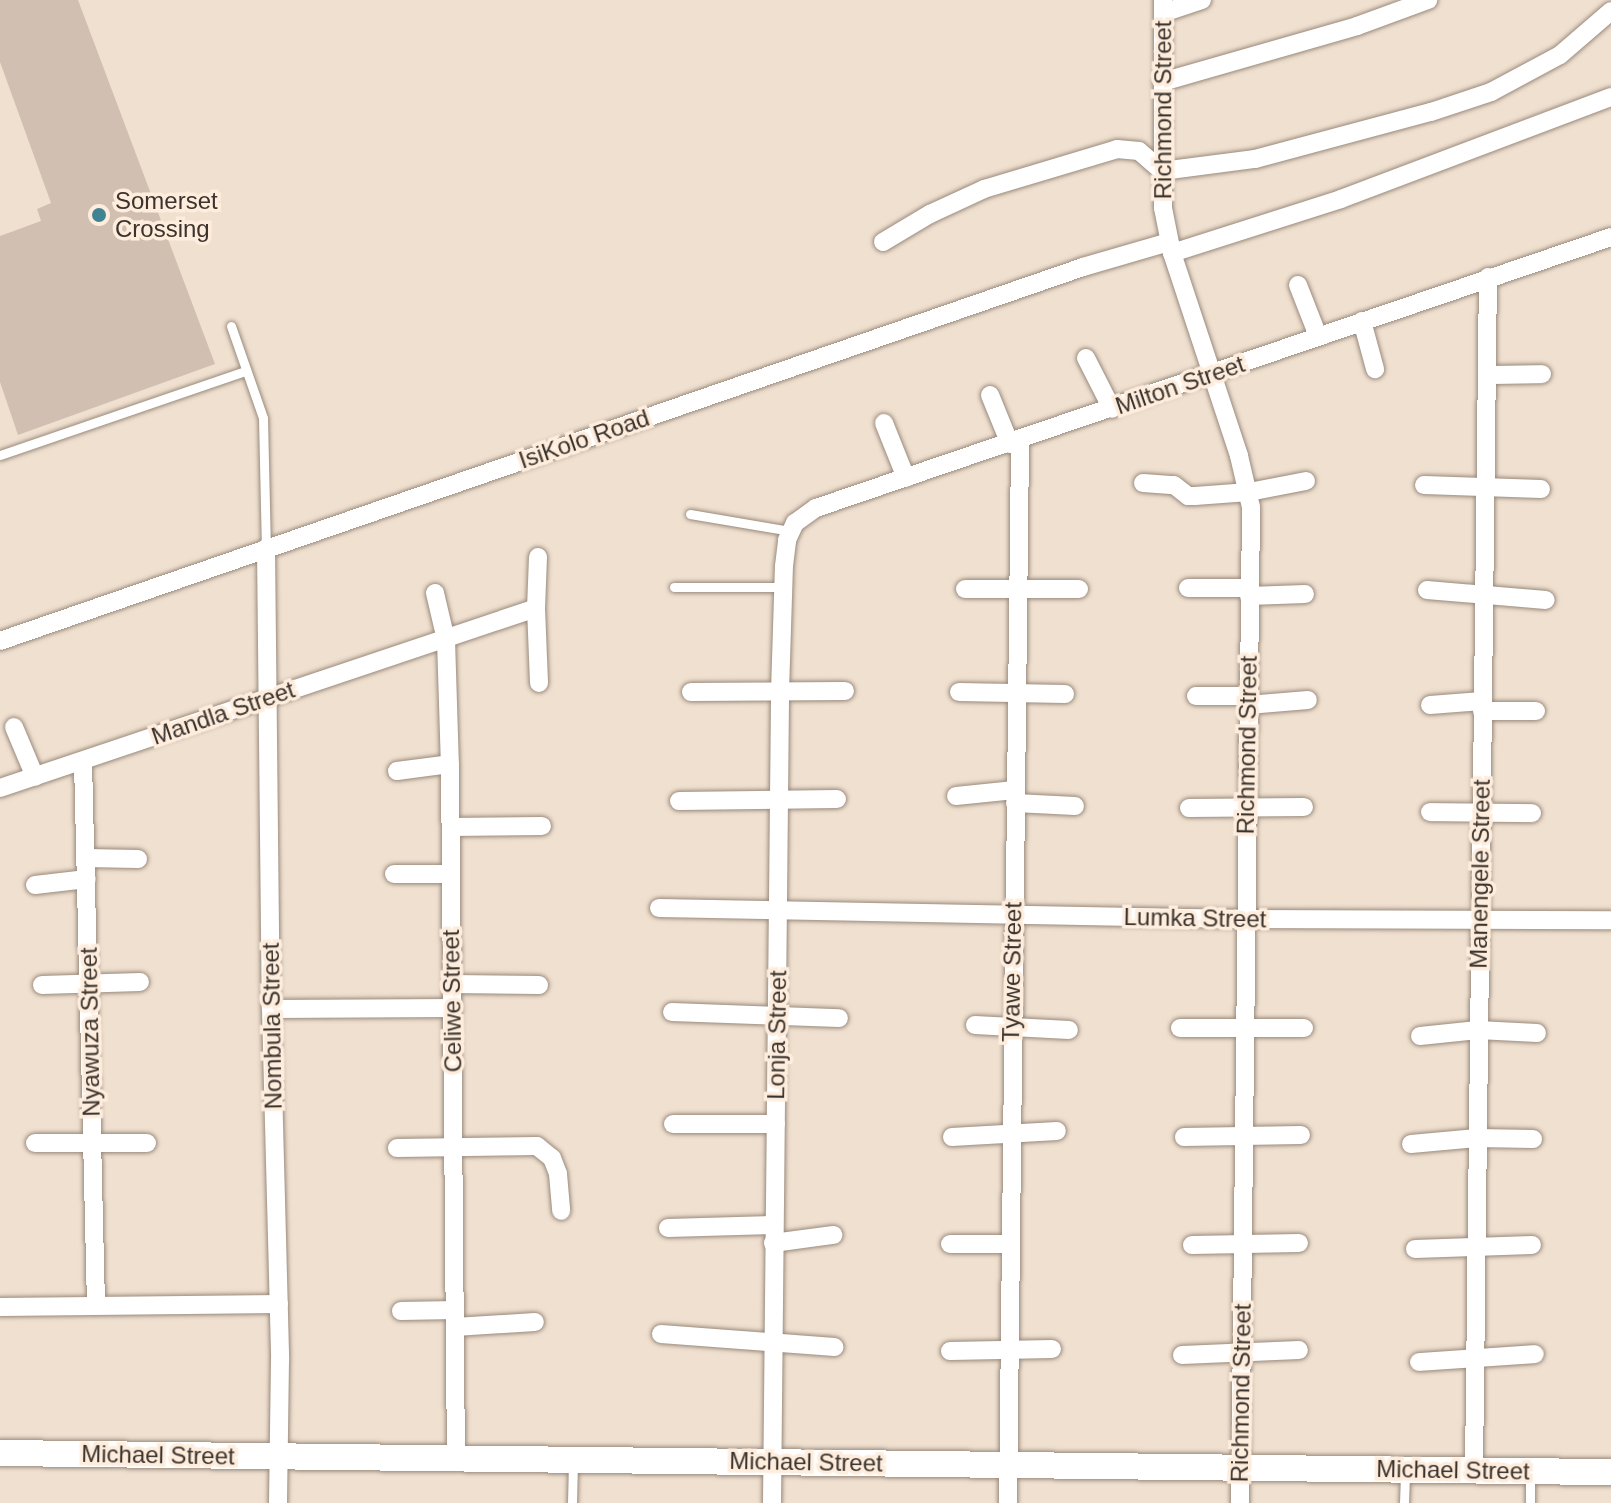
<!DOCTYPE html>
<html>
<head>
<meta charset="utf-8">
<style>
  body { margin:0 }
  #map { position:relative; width:1611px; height:1503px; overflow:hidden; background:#f0e0d0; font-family:Helvetica,sans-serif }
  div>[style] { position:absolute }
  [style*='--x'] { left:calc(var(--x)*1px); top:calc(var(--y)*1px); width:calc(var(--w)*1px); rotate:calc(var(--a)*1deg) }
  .building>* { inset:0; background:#d1c0b1 }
  .roads { filter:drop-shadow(0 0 2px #998a7c) drop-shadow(0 0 2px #998a7c) }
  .lane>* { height:9px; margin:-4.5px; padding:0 4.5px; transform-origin:4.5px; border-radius:4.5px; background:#fff }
  .street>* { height:18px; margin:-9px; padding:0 9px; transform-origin:9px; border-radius:9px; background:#fff }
  .secondary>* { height:26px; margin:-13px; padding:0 13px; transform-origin:13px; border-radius:13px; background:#fff }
  .dots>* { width:22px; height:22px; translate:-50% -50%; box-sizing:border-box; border:4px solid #feeddd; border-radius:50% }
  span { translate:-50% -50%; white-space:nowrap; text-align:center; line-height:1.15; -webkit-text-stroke:7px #feeddd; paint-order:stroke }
  .street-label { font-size:24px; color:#3b342e }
  .poi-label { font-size:24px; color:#3b342e }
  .left { translate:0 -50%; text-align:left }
</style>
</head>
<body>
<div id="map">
  <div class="building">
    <div style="clip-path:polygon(0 0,78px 0,215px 364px,18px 435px,0 382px,0 236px,41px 221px,37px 209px,51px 203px,0 62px)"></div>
  </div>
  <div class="roads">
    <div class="lane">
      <div style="--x:231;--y:326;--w:97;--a:70.8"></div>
      <div style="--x:263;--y:418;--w:130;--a:88.7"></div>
      <div style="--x:0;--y:455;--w:260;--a:-18.9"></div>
      <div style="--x:690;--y:514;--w:101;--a:9.6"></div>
      <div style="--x:674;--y:587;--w:109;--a:0"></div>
      <div style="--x:572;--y:1503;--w:40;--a:-88.6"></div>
      <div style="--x:1404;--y:1503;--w:33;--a:-88"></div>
      <div style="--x:1530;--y:1503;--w:29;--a:-90"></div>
    </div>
    <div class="street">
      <div style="--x:1163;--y:0;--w:208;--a:90"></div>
      <div style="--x:1163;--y:208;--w:46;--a:78.7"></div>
      <div style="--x:1172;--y:253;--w:214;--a:71.7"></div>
      <div style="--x:1239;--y:456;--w:52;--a:76.8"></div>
      <div style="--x:1251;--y:507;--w:996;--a:90.63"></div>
      <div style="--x:1163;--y:13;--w:41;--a:-18.4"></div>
      <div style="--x:1162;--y:82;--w:203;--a:-16"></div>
      <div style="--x:1357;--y:26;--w:76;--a:-20.1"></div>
      <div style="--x:883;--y:242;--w:55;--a:-30.8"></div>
      <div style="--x:930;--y:214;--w:60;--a:-24.8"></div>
      <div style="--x:984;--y:189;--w:139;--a:-16.7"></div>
      <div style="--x:1117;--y:149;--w:22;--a:5"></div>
      <div style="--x:1139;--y:151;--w:30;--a:41"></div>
      <div style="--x:1162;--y:171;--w:94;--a:-7.4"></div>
      <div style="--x:1255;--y:159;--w:182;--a:-15"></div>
      <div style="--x:1431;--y:112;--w:63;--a:-18.4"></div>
      <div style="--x:1491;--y:92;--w:78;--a:-28.2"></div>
      <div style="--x:1560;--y:55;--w:67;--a:-40.8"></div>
      <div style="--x:1172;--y:253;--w:177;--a:-17.7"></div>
      <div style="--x:1341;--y:199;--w:289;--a:-20.7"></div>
      <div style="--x:1298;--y:285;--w:55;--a:68.6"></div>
      <div style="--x:1362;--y:321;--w:50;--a:74.8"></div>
      <div style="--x:1086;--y:358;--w:57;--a:63"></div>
      <div style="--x:1487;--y:375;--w:55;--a:-1"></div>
      <div style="--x:990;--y:395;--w:53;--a:67.8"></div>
      <div style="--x:884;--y:423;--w:59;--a:68.2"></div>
      <div style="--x:1143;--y:483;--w:31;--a:4"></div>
      <div style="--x:1174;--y:485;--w:18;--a:38"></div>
      <div style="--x:1188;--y:496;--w:7;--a:0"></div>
      <div style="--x:1195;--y:496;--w:54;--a:-4.2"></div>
      <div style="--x:1249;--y:492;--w:58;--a:-10.9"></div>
      <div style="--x:1424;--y:485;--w:117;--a:2"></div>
      <div style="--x:266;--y:548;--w:461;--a:89.4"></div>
      <div style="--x:271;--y:1009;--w:351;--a:88.5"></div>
      <div style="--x:280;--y:1360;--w:143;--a:90.8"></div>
      <div style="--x:538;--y:557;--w:51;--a:92.2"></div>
      <div style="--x:536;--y:608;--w:75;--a:87.7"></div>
      <div style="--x:1188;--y:588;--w:61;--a:0"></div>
      <div style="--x:965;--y:589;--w:114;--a:0"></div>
      <div style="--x:1427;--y:590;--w:119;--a:4.8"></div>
      <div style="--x:435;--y:593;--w:48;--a:76.8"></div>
      <div style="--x:446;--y:640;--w:124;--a:88.2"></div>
      <div style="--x:450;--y:764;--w:695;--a:89.51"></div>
      <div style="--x:1249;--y:596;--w:56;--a:-2"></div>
      <div style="--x:0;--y:641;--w:1146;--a:-19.05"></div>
      <div style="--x:1083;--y:267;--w:90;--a:-16.2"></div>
      <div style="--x:691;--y:692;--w:154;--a:-0.4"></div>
      <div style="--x:959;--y:692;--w:106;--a:1.1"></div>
      <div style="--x:1196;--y:696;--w:52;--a:0"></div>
      <div style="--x:1248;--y:705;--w:60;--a:-4.8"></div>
      <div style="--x:1430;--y:705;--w:52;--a:-4.4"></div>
      <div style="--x:1482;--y:711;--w:54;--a:0"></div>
      <div style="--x:14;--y:727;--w:54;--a:67.2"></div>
      <div style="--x:83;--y:761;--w:543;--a:88.63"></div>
      <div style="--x:397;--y:771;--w:53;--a:-7.5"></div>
      <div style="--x:0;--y:788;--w:565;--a:-18.56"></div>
      <div style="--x:956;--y:796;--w:59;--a:-5.8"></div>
      <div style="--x:679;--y:801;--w:158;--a:-0.7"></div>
      <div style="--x:1015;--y:803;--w:60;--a:2.9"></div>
      <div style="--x:1189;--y:808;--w:115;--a:-0.5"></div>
      <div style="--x:1430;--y:812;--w:102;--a:0.6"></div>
      <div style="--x:451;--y:827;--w:91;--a:-0.6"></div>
      <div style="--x:86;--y:858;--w:52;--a:1.1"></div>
      <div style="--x:394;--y:874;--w:57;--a:0"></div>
      <div style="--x:35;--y:885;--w:52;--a:-6.6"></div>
      <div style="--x:659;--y:908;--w:586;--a:1.08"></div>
      <div style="--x:1245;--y:919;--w:366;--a:0.2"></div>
      <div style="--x:452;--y:984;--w:87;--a:0.7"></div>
      <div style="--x:42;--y:985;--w:98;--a:-1.8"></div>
      <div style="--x:271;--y:1009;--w:182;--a:-0.3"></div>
      <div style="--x:672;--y:1012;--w:167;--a:2.1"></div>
      <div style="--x:975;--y:1025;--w:94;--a:3"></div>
      <div style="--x:1180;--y:1028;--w:124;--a:0"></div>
      <div style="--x:1420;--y:1036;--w:58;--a:-5.9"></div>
      <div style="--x:1478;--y:1030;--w:59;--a:2.9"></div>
      <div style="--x:673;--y:1124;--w:103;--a:0"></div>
      <div style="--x:952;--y:1137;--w:105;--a:-3.3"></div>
      <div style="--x:1184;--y:1137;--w:117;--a:-1"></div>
      <div style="--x:35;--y:1143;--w:112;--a:0"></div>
      <div style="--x:1411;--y:1144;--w:66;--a:-5.2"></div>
      <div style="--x:1477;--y:1138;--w:56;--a:1"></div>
      <div style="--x:397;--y:1148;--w:140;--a:-0.8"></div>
      <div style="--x:537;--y:1146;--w:19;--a:39"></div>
      <div style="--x:552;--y:1158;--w:17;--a:69"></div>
      <div style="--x:558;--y:1174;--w:37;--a:85"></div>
      <div style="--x:668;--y:1228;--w:105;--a:-1.6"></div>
      <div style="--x:773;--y:1243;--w:61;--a:-7.6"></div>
      <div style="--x:950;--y:1244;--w:60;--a:0"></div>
      <div style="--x:1192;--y:1245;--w:107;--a:-1.1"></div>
      <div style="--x:1415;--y:1249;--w:117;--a:-2"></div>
      <div style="--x:0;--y:1307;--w:279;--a:-0.6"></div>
      <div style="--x:401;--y:1311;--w:54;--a:-1.1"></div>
      <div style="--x:455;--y:1327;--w:80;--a:-3.6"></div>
      <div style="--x:661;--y:1334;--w:174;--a:4.3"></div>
      <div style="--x:950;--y:1351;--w:102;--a:-1.1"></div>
      <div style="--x:1182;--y:1355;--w:117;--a:-2.4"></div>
      <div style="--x:1419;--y:1362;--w:116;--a:-3.9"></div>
      <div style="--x:1474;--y:1470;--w:1193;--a:-89.33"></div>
      <div style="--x:772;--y:1503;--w:811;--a:-89.43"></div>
      <div style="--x:780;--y:692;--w:126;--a:-88.2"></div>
      <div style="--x:784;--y:566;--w:26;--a:-83"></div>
      <div style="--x:787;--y:540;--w:19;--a:-65"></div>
      <div style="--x:795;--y:523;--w:26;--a:-36"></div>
      <div style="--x:816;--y:508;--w:840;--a:-18.82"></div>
      <div style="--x:1008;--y:1503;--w:1062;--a:-89.35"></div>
    </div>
    <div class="secondary">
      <div style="--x:0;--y:1453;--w:1611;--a:0.68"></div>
    </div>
  </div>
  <div class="dots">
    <div style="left:99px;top:215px;background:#408393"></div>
  </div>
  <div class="street-label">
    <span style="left:1163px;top:110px;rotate:-90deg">Richmond Street</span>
    <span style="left:1180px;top:385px;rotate:-19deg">Milton Street</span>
    <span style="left:584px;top:439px;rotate:-19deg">IsiKolo Road</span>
    <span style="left:223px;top:713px;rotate:-19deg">Mandla Street</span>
    <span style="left:1247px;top:745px;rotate:-89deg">Richmond Street</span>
    <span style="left:1480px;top:874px;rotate:-89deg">Manengele Street</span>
    <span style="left:1195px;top:918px;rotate:1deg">Lumka Street</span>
    <span style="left:1012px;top:972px;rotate:-89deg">Tyawe Street</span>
    <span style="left:452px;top:1001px;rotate:-91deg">Celiwe Street</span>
    <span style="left:272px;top:1026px;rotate:-91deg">Nombula Street</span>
    <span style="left:90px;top:1032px;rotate:-91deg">Nyawuza Street</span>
    <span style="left:777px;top:1035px;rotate:-89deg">Lonja Street</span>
    <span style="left:1241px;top:1393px;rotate:-89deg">Richmond Street</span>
    <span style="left:158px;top:1455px;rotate:1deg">Michael Street</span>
    <span style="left:806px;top:1462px;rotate:1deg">Michael Street</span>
    <span style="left:1453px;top:1470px;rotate:1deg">Michael Street</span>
  </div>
  <div class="poi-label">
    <span class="left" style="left:115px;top:215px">Somerset<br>Crossing</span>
  </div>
</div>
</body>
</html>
